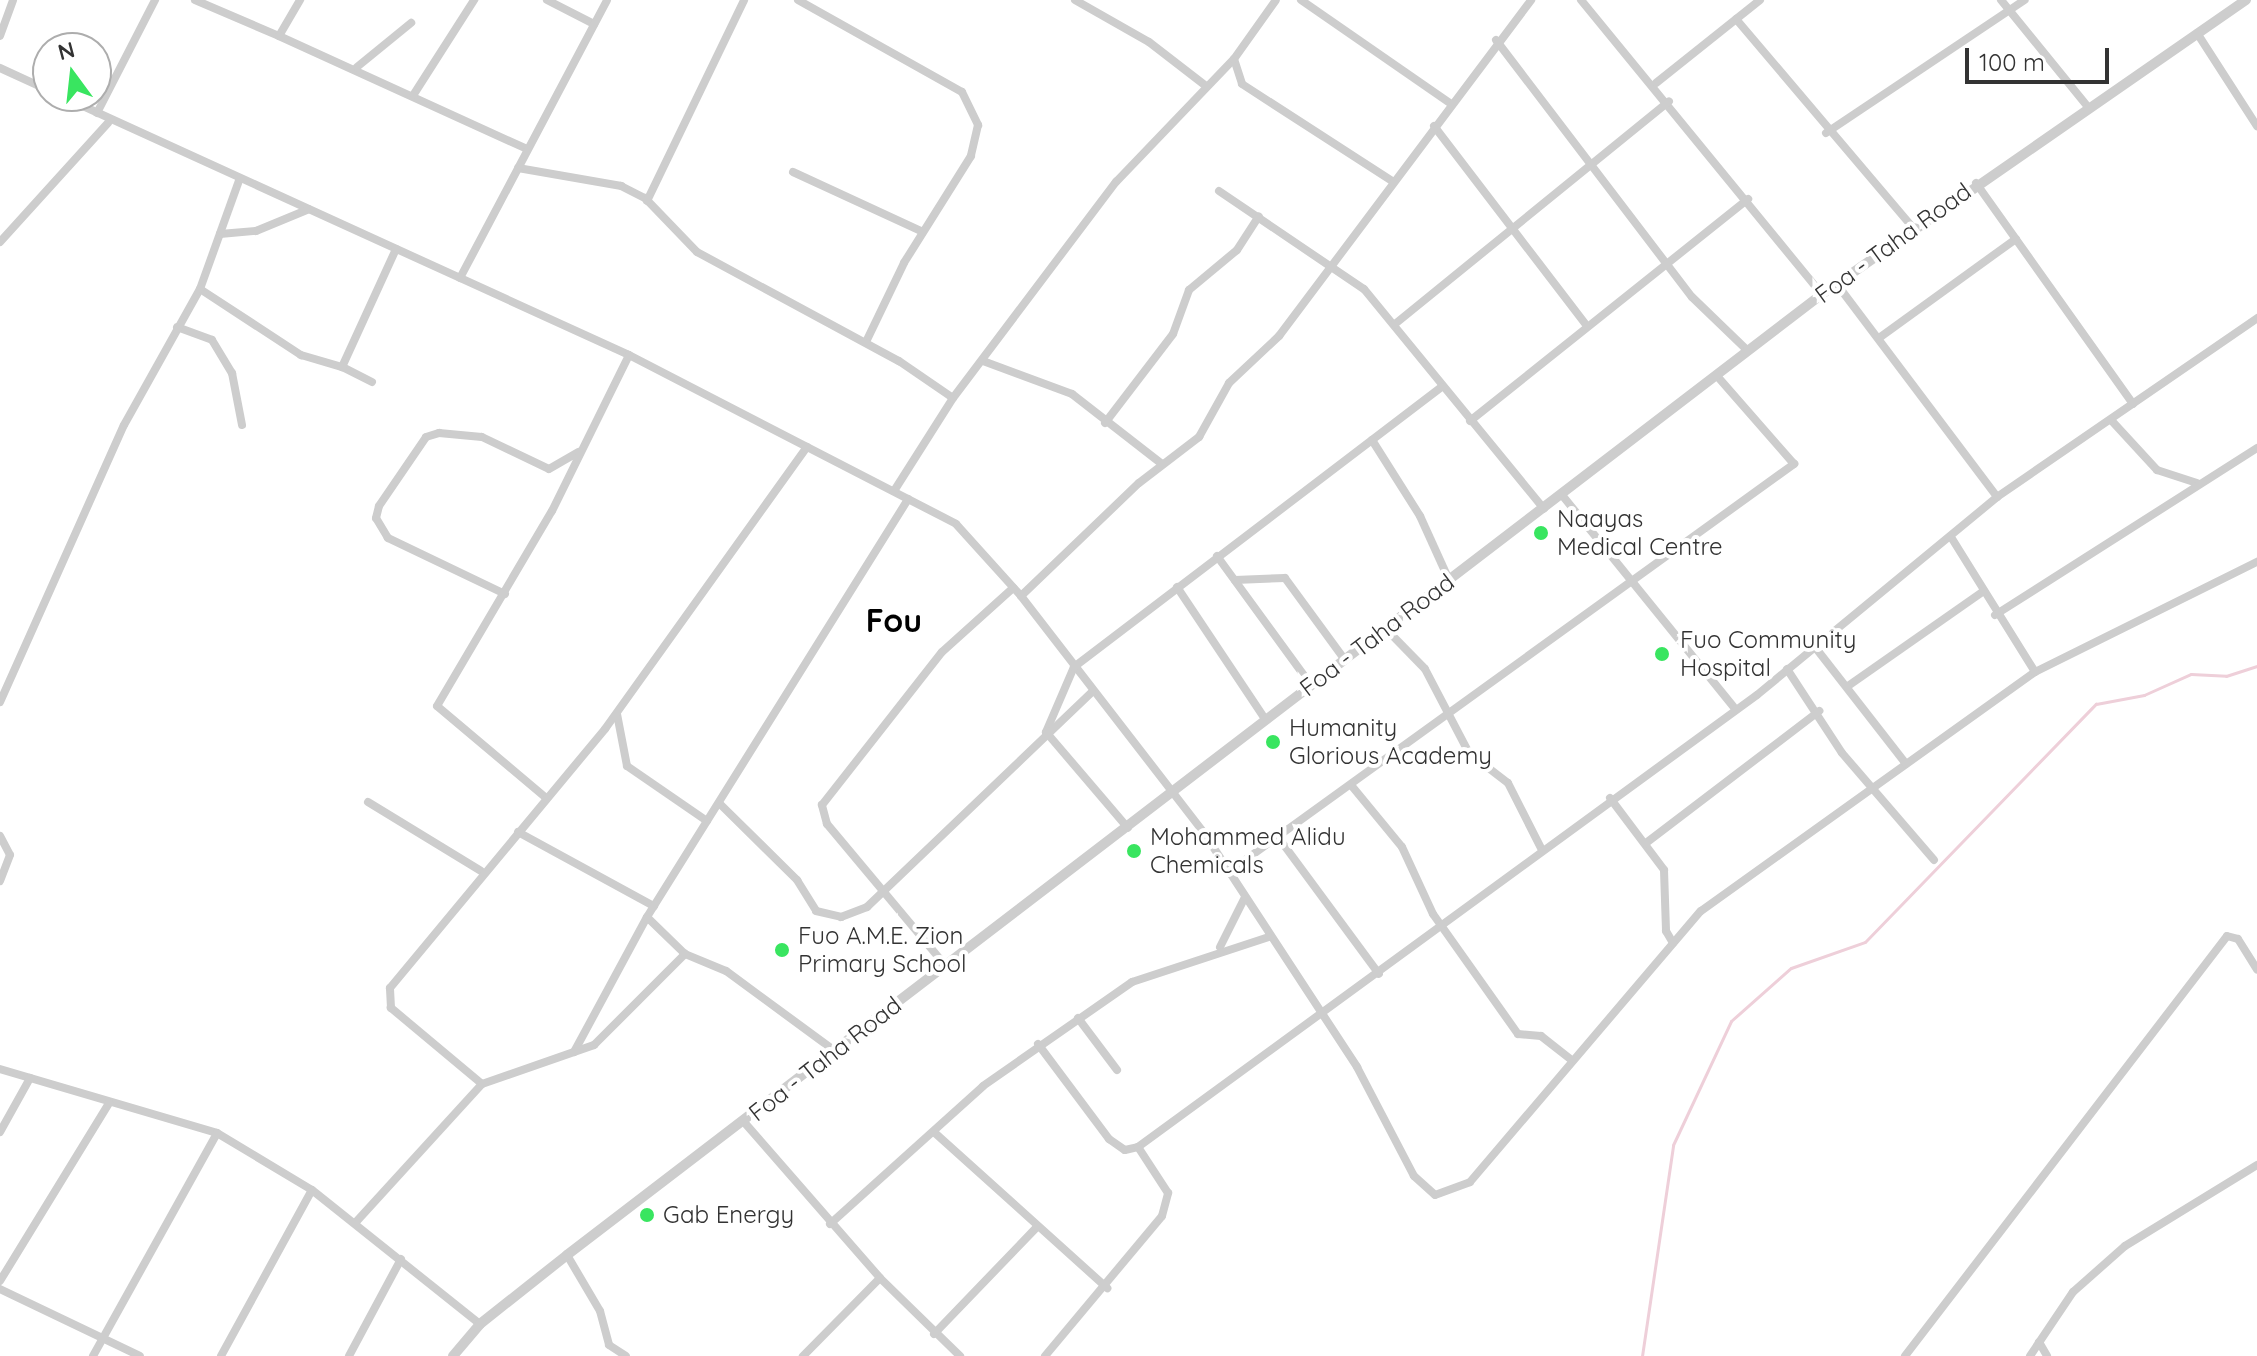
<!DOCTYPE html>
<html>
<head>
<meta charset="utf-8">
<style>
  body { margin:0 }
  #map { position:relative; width:2257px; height:1356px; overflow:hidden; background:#fff; font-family:Quicksand,sans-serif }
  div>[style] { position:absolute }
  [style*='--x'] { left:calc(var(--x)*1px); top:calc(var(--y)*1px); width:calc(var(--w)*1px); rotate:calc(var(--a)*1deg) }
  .stream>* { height:3px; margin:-1.5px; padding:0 1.5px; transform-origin:1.5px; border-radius:1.5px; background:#eecfd9 }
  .minor>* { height:8px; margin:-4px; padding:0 4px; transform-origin:4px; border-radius:4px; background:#cdcdcd }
  .tertiary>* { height:10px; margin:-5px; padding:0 5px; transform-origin:5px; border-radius:5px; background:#cdcdcd }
  .dots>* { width:22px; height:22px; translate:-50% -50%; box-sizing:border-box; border:4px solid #fff; border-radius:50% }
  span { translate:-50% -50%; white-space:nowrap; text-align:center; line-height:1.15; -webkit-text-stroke:8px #fff; paint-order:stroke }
  .street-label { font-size:24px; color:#333 }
  .poi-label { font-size:24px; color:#333 }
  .left { translate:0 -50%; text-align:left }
  .district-label { font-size:32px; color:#000; font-weight:700 }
  .north { position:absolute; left:32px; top:32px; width:80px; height:80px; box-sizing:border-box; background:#fff; border:2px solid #adadad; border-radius:50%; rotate:345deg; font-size:22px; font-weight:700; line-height:32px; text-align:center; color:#333 }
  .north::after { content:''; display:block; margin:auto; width:28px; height:36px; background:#39e560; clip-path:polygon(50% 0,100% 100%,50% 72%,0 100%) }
  .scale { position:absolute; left:1965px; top:48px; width:144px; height:36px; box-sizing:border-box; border:4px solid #333; border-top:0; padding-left:10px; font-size:24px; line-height:28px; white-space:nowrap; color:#333; -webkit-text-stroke:6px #fff; paint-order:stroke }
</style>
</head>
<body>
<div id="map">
  <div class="stream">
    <div style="--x:1642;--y:1356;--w:213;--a:-81.6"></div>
    <div style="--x:1673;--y:1145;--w:137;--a:-64.9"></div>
    <div style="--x:1731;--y:1021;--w:80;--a:-41.5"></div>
    <div style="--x:1791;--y:968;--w:78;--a:-19.4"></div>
    <div style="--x:1865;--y:942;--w:332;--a:-45.9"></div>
    <div style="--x:2096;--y:704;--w:49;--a:-10.6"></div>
    <div style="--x:2144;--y:695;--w:51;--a:-24.1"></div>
    <div style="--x:2191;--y:674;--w:35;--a:3"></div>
    <div style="--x:2226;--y:676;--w:33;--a:-18"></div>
  </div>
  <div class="minor">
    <div style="--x:195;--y:0;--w:91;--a:23.2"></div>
    <div style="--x:279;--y:36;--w:42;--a:-59.7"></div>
    <div style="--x:547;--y:0;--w:53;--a:27.1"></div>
    <div style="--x:798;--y:0;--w:188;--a:29.3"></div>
    <div style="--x:962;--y:92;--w:37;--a:64"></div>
    <div style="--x:978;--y:125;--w:32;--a:103"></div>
    <div style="--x:971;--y:156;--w:126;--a:122.1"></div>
    <div style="--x:904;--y:263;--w:88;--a:115.7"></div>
    <div style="--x:1075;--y:0;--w:85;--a:29.6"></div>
    <div style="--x:1149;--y:42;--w:72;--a:37.7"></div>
    <div style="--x:1301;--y:0;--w:181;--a:34.7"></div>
    <div style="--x:1581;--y:0;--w:380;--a:50.7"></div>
    <div style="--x:2001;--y:0;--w:136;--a:50.9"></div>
    <div style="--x:1736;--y:19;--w:274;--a:49.7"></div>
    <div style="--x:2197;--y:33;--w:111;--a:57.2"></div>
    <div style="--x:0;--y:36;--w:38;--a:-70"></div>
    <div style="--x:279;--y:36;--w:273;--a:24.5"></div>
    <div style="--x:1496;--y:40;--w:323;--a:52.7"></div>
    <div style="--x:1692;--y:297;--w:78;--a:44"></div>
    <div style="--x:1234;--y:59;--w:26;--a:72"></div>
    <div style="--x:1242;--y:84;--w:179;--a:32.9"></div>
    <div style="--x:357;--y:67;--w:70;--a:-39.2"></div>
    <div style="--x:0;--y:68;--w:53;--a:24.6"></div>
    <div style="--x:1656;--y:83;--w:133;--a:-38.6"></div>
    <div style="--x:414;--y:94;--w:112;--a:-57.4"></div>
    <div style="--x:61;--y:96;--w:624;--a:24.51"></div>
    <div style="--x:629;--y:355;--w:368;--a:27.3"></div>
    <div style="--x:956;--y:524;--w:97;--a:47.9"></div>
    <div style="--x:1021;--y:596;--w:299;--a:52.3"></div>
    <div style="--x:1204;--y:833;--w:280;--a:56.8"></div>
    <div style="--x:1357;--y:1067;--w:123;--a:62.4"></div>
    <div style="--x:1414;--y:1176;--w:28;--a:42"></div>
    <div style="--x:1435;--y:1195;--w:37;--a:-20"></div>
    <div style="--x:1470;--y:1182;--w:356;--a:-49.6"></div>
    <div style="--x:1701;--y:911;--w:411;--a:-35.6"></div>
    <div style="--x:2035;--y:672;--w:248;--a:-26.4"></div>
    <div style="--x:97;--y:113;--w:127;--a:-62.8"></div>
    <div style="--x:1434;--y:126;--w:252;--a:52.6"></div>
    <div style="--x:1826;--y:133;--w:239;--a:-33.8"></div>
    <div style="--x:518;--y:168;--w:105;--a:9.9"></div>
    <div style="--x:621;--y:186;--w:27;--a:27"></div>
    <div style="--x:645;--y:198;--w:75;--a:46.1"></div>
    <div style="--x:697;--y:252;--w:230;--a:28.4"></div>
    <div style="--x:899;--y:361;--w:65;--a:34.4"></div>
    <div style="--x:793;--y:172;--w:143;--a:24.8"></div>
    <div style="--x:1976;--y:183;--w:271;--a:54.6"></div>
    <div style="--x:1219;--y:191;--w:175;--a:34.1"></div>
    <div style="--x:1364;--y:289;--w:284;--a:50.7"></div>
    <div style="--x:647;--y:201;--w:223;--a:-64.2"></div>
    <div style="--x:220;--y:234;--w:36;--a:-5"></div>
    <div style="--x:256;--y:231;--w:57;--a:-22.5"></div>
    <div style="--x:0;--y:242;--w:161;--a:-47.8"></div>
    <div style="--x:460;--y:278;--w:314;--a:-62.1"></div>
    <div style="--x:1836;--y:283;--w:268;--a:53"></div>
    <div style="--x:200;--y:289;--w:121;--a:33.2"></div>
    <div style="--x:301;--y:355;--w:43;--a:16.3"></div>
    <div style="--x:1395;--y:324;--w:353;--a:-39.1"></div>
    <div style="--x:177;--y:327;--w:37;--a:20"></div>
    <div style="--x:212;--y:340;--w:39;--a:59"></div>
    <div style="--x:232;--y:373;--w:53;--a:79.1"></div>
    <div style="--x:1879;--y:338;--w:169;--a:-35.9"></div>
    <div style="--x:983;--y:361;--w:95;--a:20.3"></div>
    <div style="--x:1072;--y:394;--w:114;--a:37.9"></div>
    <div style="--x:372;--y:382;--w:34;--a:-153"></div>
    <div style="--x:342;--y:367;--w:130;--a:-65.4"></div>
    <div style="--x:2111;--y:420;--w:68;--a:47.4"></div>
    <div style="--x:2157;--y:470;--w:42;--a:18"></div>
    <div style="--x:1470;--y:421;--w:356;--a:-38.6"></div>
    <div style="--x:1105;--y:423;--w:112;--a:-52.6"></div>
    <div style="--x:1173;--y:334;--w:47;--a:-70"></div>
    <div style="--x:1189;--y:290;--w:62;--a:-39.8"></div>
    <div style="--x:1237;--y:250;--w:40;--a:-57.1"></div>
    <div style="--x:1372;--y:440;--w:90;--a:57.7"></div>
    <div style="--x:1420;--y:516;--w:70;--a:65.6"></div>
    <div style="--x:894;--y:491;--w:110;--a:-57.6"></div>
    <div style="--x:953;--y:398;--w:271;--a:-53"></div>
    <div style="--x:1116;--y:182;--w:170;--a:-46.2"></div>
    <div style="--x:1234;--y:59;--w:72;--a:-54.6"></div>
    <div style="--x:1562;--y:495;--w:272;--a:51"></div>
    <div style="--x:1951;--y:537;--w:159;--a:58.1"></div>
    <div style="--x:1217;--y:556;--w:160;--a:53.9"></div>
    <div style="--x:1235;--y:580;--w:50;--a:-2.3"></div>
    <div style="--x:1285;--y:578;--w:102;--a:53.8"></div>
    <div style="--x:1177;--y:587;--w:159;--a:56.3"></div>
    <div style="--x:505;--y:594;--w:130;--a:-154.4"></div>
    <div style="--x:388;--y:538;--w:23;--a:-121"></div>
    <div style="--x:376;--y:518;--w:12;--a:-76"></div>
    <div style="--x:379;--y:506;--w:83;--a:-55.7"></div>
    <div style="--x:426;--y:437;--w:14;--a:-17"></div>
    <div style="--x:439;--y:433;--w:43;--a:5.3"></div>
    <div style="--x:482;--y:437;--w:74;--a:25.5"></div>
    <div style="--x:549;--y:469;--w:34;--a:-30"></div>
    <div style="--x:1021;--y:596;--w:163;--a:-43.8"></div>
    <div style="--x:1139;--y:483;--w:76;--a:-37.5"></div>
    <div style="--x:1199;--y:437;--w:62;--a:-60.9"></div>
    <div style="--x:1229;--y:383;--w:69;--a:-43.2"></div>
    <div style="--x:1279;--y:336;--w:420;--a:-53.1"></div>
    <div style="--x:1995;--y:615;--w:311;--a:-32.5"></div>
    <div style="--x:1387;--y:630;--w:54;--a:45.7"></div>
    <div style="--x:1425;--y:669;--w:95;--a:62.4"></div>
    <div style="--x:1469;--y:753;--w:49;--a:37.6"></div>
    <div style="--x:1508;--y:783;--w:75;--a:63.1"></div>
    <div style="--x:1815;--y:647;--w:148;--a:52.1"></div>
    <div style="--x:1787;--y:669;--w:100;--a:56.8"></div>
    <div style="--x:1842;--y:753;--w:141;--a:49.3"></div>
    <div style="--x:1848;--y:686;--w:164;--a:-35"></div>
    <div style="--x:0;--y:702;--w:303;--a:-65.9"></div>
    <div style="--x:124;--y:425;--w:156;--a:-60.8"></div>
    <div style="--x:200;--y:289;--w:118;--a:-70.2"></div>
    <div style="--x:617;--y:714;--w:53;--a:79.1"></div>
    <div style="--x:627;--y:766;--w:97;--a:34.5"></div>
    <div style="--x:1046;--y:732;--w:71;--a:-66.7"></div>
    <div style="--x:1074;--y:667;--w:462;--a:-37.3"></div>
    <div style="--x:1046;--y:732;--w:126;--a:49.5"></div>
    <div style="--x:1351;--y:785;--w:80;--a:50.6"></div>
    <div style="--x:1402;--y:847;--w:74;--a:65.2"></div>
    <div style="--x:1433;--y:914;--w:147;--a:54.7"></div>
    <div style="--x:1518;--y:1034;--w:23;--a:5"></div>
    <div style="--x:1541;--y:1036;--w:37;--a:38"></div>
    <div style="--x:545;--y:797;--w:141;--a:-139.9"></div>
    <div style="--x:437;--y:706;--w:226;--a:-59.5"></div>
    <div style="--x:552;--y:511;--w:174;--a:-63.7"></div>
    <div style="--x:1610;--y:798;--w:90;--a:53.1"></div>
    <div style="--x:1664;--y:870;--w:61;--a:88.1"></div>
    <div style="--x:1666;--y:931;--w:14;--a:60"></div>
    <div style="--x:368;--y:802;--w:132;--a:31.4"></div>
    <div style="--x:719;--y:803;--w:110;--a:44.6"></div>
    <div style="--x:797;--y:880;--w:36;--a:58"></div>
    <div style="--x:816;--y:911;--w:26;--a:13"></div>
    <div style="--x:841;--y:917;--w:28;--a:-21"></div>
    <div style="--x:867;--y:907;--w:311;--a:-43.7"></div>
    <div style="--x:518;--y:832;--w:155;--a:28.6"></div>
    <div style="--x:0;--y:836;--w:21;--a:62"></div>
    <div style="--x:10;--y:855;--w:28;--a:111"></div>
    <div style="--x:1278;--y:837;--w:170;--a:53.6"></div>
    <div style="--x:1646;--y:843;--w:218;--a:-37.3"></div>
    <div style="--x:1230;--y:871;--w:696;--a:-35.82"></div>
    <div style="--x:1794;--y:464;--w:118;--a:-131.2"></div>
    <div style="--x:1220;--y:947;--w:54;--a:-63.4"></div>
    <div style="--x:945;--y:965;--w:184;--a:-129.9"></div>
    <div style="--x:827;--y:824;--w:20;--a:-105"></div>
    <div style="--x:822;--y:805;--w:194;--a:-51.9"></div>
    <div style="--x:942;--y:652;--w:96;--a:-42"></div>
    <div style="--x:1078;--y:1018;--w:65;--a:53.1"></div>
    <div style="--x:1038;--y:1044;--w:119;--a:53.2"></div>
    <div style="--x:1109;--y:1139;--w:19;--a:35"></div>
    <div style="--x:1125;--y:1150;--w:13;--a:-13"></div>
    <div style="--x:1138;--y:1147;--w:766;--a:-36.14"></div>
    <div style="--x:1757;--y:695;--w:311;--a:-39.5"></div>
    <div style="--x:1997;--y:497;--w:316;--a:-34.5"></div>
    <div style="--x:835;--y:1051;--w:135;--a:-143.7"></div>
    <div style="--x:726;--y:971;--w:44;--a:-157.5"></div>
    <div style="--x:685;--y:954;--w:53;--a:-135.8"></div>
    <div style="--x:647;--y:917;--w:493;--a:-58"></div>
    <div style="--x:574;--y:1052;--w:153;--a:-61.6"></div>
    <div style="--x:0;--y:1069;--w:226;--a:16.4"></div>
    <div style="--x:217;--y:1133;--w:111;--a:31"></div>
    <div style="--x:312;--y:1190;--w:215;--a:38.6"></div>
    <div style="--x:482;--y:1084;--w:119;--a:-140.1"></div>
    <div style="--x:391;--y:1008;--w:20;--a:-93"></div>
    <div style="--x:390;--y:988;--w:337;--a:-50.3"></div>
    <div style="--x:605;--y:729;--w:347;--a:-54.4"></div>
    <div style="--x:744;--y:1122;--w:207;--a:48.9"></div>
    <div style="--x:880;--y:1278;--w:110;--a:134.6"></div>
    <div style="--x:0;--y:1132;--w:62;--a:-60.9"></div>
    <div style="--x:935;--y:1133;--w:232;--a:42"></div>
    <div style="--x:356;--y:1222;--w:187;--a:-47.6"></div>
    <div style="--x:482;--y:1084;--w:119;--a:-19.2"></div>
    <div style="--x:594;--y:1045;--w:129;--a:-45"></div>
    <div style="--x:830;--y:1224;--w:206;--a:-42"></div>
    <div style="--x:983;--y:1086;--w:182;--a:-34.9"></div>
    <div style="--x:1132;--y:982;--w:144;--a:-18.2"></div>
    <div style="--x:567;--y:1255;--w:65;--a:59.5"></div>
    <div style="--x:600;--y:1311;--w:35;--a:75"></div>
    <div style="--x:609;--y:1345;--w:20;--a:33"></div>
    <div style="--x:880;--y:1278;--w:112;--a:44.3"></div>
    <div style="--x:0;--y:1281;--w:209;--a:-58.5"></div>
    <div style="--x:0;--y:1289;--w:155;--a:25.6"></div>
    <div style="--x:934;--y:1334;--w:149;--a:-46.1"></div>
    <div style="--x:2039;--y:1342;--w:16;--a:60"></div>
    <div style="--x:93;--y:1356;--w:255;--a:-60.9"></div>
    <div style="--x:221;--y:1356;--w:189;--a:-61.3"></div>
    <div style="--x:349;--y:1356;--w:110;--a:-61.8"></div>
    <div style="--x:1045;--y:1356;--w:182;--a:-50.1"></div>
    <div style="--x:1162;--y:1216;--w:24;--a:-75"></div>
    <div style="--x:1168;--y:1193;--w:55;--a:-123.1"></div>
    <div style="--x:1905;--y:1356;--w:529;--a:-52.52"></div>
    <div style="--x:2227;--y:936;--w:11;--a:15"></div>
    <div style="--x:2238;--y:939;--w:36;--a:58"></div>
    <div style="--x:2030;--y:1356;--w:77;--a:-56.1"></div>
    <div style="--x:2073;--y:1292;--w:69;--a:-41.5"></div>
    <div style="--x:2125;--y:1246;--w:155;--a:-31.5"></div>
  </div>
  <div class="tertiary">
    <div style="--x:453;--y:1356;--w:42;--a:-49.8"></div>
    <div style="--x:480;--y:1324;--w:111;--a:-38.4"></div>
    <div style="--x:567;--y:1255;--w:1581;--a:-37.44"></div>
    <div style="--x:1822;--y:294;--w:516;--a:-34.74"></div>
  </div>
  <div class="dots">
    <div style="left:1541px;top:533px;background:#39e560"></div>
    <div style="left:1662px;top:654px;background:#39e560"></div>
    <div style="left:1273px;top:742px;background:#39e560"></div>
    <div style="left:1134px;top:851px;background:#39e560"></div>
    <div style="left:782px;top:950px;background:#39e560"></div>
    <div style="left:647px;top:1215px;background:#39e560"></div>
  </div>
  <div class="street-label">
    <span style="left:1893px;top:243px;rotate:-36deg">Foa - Taha Road</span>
    <span style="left:1377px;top:635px;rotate:-37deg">Foa - Taha Road</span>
    <span style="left:825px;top:1059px;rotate:-38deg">Foa - Taha Road</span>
  </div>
  <div class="poi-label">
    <span class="left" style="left:1557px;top:533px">Naayas<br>Medical Centre</span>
    <span class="left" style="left:1680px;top:654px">Fuo Community<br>Hospital</span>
    <span class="left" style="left:1289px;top:742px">Humanity<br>Glorious Academy</span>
    <span class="left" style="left:1150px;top:851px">Mohammed Alidu<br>Chemicals</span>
    <span class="left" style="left:798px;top:950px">Fuo A.M.E. Zion<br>Primary School</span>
    <span class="left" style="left:663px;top:1215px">Gab Energy</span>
  </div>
  <div class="district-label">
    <span style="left:894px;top:620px">Fou</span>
  </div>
  <div class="north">N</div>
  <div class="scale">100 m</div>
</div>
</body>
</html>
